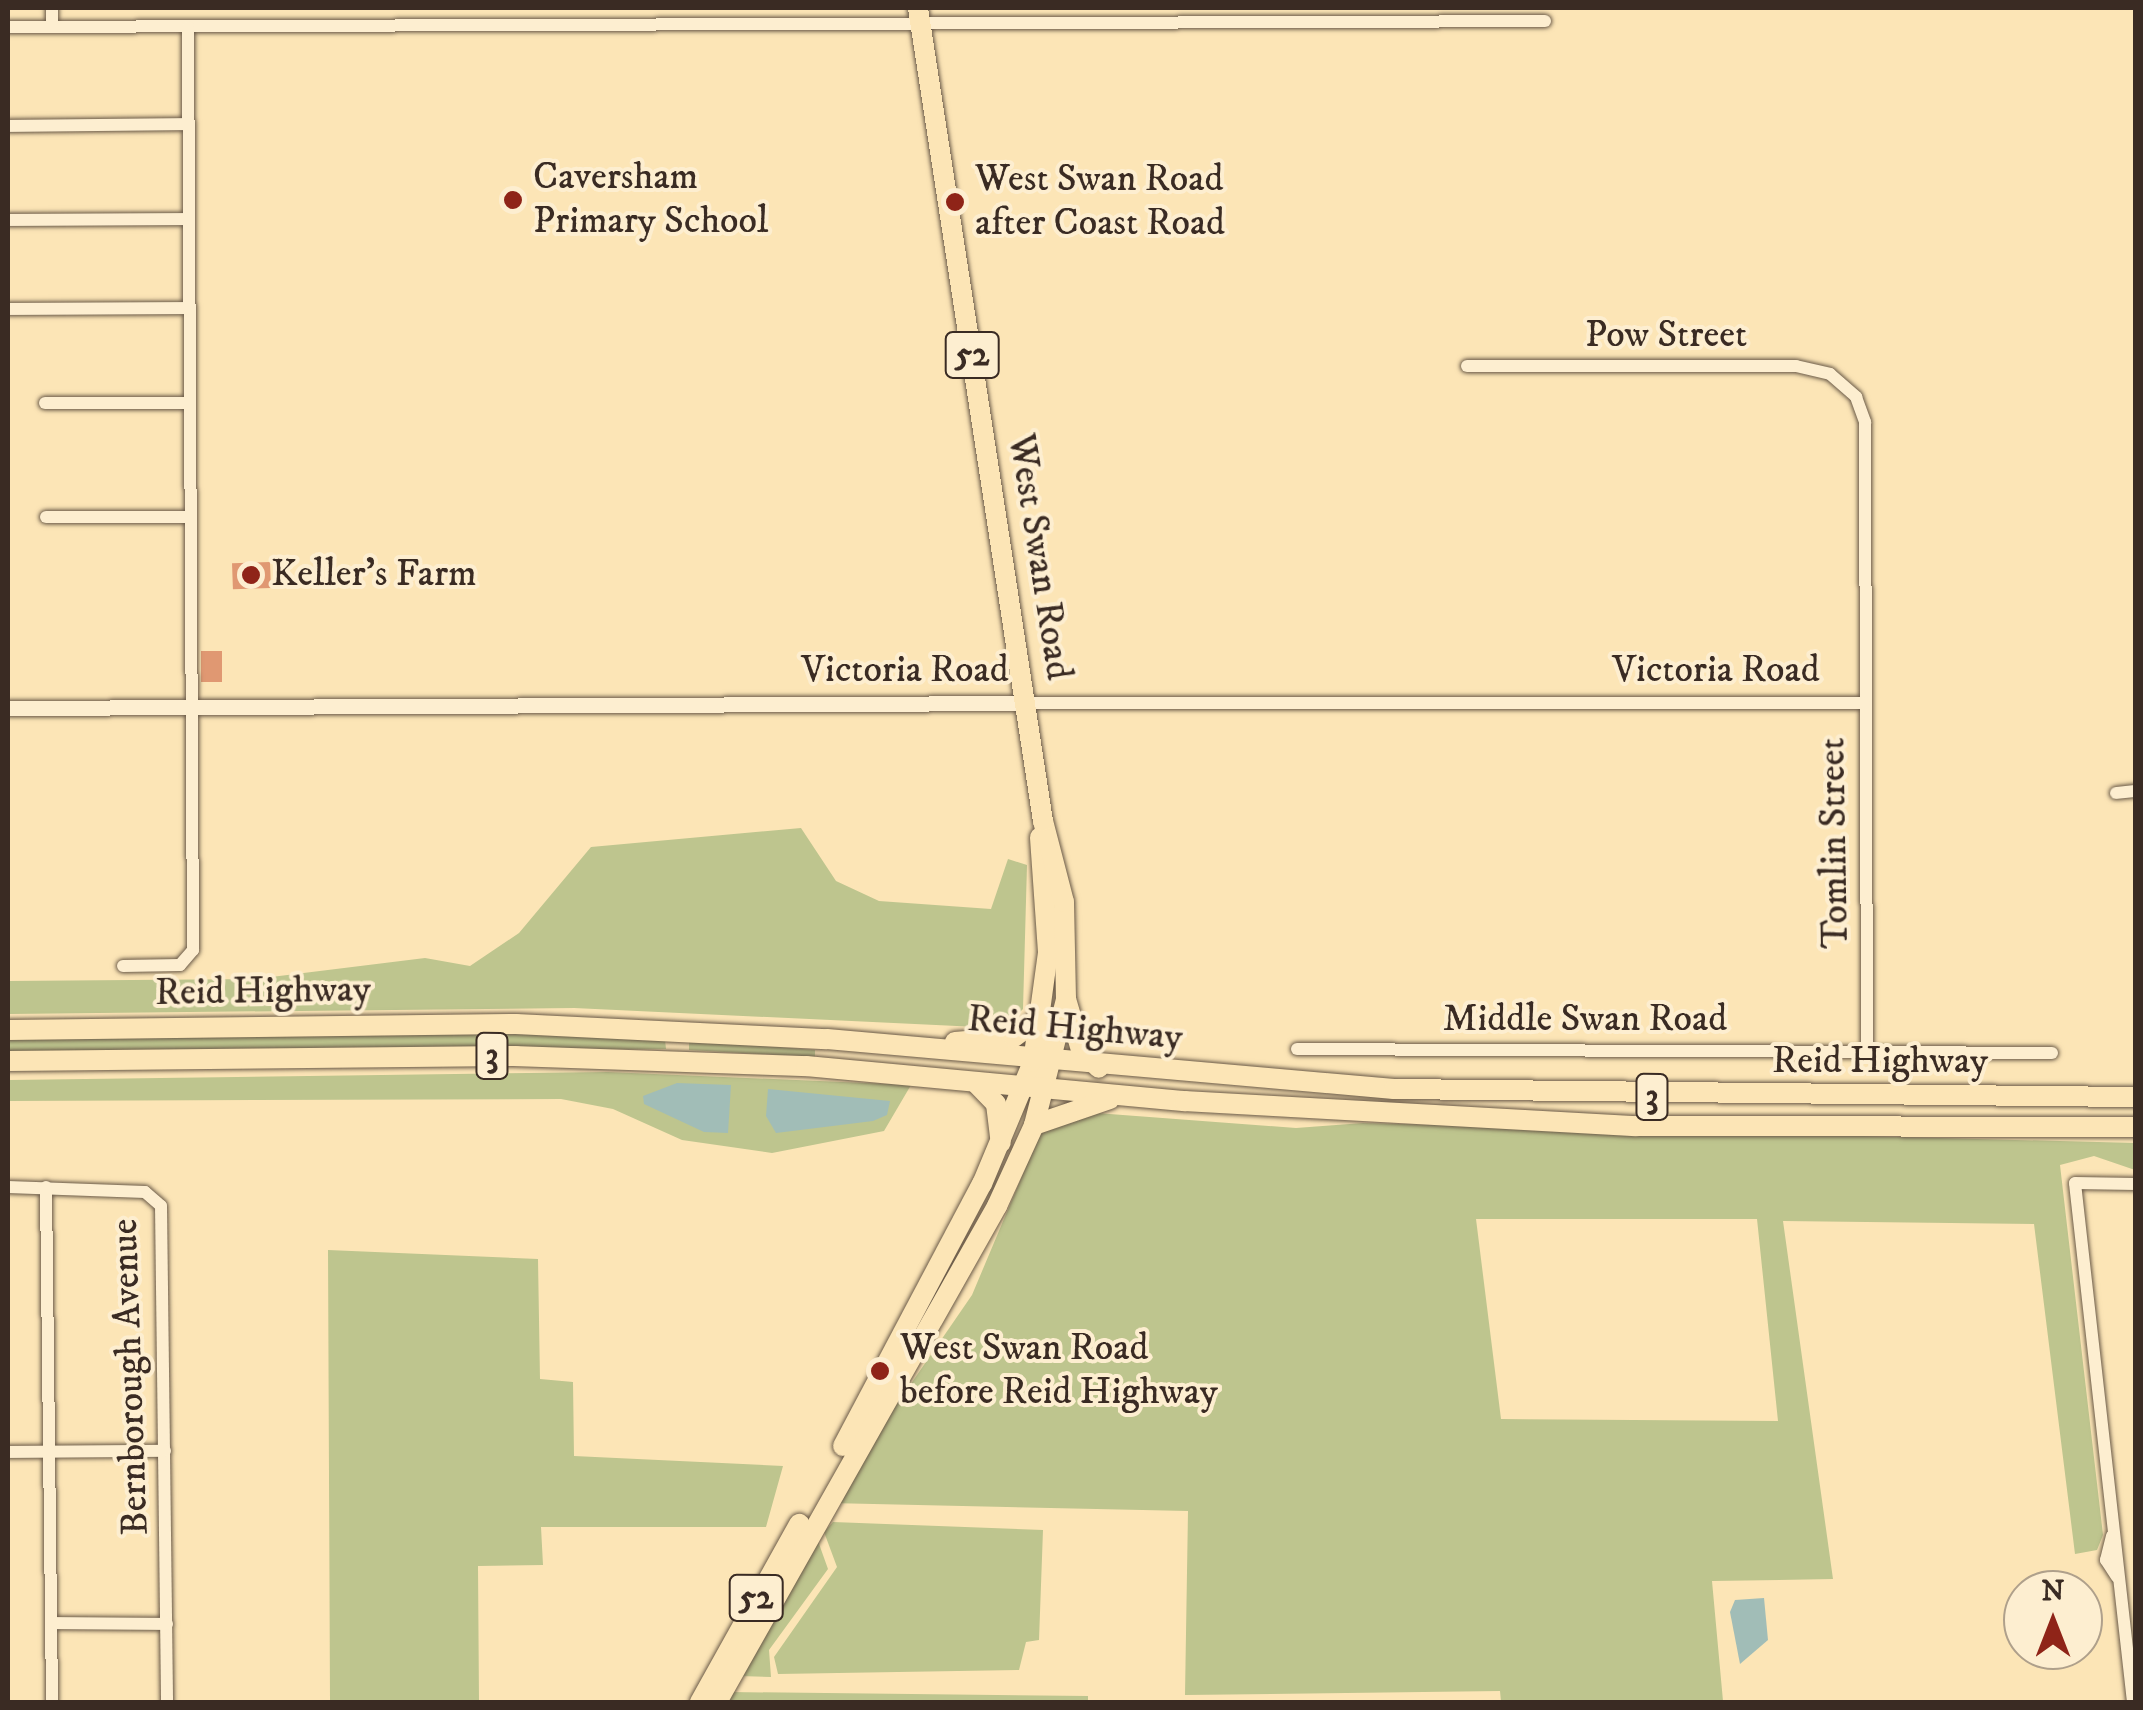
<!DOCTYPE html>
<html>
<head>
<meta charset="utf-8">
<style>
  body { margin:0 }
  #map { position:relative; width:2143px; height:1710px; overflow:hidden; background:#fce5b6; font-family:"IM FELL DW Pica",serif }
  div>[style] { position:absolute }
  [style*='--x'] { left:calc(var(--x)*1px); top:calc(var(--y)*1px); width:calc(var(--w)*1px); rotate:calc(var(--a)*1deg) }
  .green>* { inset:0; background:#bec58e }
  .water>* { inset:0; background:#a1bdb7 }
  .building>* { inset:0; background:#e09872; transform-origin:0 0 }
  .roads { filter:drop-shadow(0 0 2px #6a5a48) drop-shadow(0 0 2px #6a5a48) }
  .minor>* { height:12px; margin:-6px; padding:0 6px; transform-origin:6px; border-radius:6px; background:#fdeed0 }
  .tertiary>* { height:15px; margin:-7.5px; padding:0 7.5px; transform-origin:7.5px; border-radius:7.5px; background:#fdeed0 }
  .primary>* { height:20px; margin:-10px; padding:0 10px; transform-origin:10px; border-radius:10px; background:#fce5b6 }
  .trunk>* { height:20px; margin:-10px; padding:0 10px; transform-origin:10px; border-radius:10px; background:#fce5b6 }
  .dots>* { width:28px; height:28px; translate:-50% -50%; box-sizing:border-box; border:5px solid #fdeed0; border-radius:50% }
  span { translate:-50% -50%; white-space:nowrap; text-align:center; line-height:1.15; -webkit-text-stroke:8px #fdeed0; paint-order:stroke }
  .shield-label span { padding:2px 8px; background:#fdeed0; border:2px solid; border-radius:8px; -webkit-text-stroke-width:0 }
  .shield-label { font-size:35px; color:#3a2b23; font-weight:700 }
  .poi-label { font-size:38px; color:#3a2b23 }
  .left { translate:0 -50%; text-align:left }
  .street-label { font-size:38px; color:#3a2b23 }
  .frame { position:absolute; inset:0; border:10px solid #3a2b23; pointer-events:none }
  .north { position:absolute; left:2003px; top:1570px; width:100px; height:100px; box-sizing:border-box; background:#fdeed0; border:2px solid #afa08b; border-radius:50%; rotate:0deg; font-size:28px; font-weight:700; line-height:40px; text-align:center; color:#3a2b23 }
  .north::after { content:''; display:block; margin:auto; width:35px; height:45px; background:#8f2418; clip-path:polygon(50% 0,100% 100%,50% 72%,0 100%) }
</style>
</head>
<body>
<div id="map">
  <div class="green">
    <div style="clip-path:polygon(801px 828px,836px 881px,879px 901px,991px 909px,1008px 859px,1027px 865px,1023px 1009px,1006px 1026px,978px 1027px,574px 1008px,8px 1014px,8px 981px,255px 979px,425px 958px,470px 966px,519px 933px,591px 847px)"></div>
    <div style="clip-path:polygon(600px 1034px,665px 1040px,666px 1049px,8px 1055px,8px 1035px)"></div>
    <div style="clip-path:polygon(689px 1040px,815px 1050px,815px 1057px,689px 1050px)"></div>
    <div style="clip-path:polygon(608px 1072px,911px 1085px,884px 1131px,772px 1153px,682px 1140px,613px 1109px,561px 1099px,8px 1101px,8px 1080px)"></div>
    <div style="clip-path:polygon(evenodd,1083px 1112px,1296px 1128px,1363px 1123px,2135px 1143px,2135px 1170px,2094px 1156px,2060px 1165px,2103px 1535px,2097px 1550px,2075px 1554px,2034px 1224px,1783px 1221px,1833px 1579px,1712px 1581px,1723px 1701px,1501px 1702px,1500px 1691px,1185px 1695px,1188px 1511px,829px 1503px,972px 1295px,1041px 1131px,1083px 1112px,1476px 1219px,1757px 1219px,1778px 1421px,1501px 1419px,1476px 1219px)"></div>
    <div style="clip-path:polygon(328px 1250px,538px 1259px,540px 1379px,573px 1382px,574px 1456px,783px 1466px,766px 1527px,541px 1527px,543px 1565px,478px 1566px,479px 1702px,330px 1702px)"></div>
    <div style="clip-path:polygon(833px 1522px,1043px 1530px,1039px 1640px,1026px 1642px,1019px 1670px,778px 1674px,774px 1657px,837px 1567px,824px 1532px)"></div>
    <div style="clip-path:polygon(818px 1541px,828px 1569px,769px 1650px,771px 1677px,739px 1676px)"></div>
    <div style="clip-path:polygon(730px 1692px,1088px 1696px,1088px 1702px,724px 1702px)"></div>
  </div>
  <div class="water">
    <div style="clip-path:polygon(677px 1083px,731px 1085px,728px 1133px,704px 1132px,644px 1104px,643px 1096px)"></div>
    <div style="clip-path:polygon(768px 1089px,890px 1101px,887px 1115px,873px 1121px,776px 1133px,766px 1116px)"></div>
    <div style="clip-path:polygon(1764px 1598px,1768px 1640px,1740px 1664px,1730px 1612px,1735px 1600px)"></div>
  </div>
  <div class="building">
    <div style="left:270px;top:562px;width:26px;height:38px;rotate:88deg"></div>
    <div style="left:201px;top:651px;width:21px;height:31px"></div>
  </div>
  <div class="roads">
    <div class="minor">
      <div style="--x:52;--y:8;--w:19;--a:90"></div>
      <div style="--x:8;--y:27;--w:1537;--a:-0.22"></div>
      <div style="--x:8;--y:126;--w:180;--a:-0.6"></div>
      <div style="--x:8;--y:220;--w:181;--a:-0.3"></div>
      <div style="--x:8;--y:309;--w:181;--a:-0.3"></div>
      <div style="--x:1467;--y:366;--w:329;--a:0"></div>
      <div style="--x:1796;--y:366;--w:35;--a:13"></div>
      <div style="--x:1830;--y:374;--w:35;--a:41"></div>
      <div style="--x:1856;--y:397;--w:27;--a:70"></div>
      <div style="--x:1865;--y:422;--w:629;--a:89.82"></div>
      <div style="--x:45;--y:403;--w:144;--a:0"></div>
      <div style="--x:46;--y:517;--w:143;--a:0"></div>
      <div style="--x:1026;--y:703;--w:838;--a:0"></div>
      <div style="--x:2116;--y:793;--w:20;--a:-6"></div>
      <div style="--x:123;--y:966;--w:57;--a:-1"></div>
      <div style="--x:180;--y:965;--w:20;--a:-49"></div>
      <div style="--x:193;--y:950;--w:923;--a:-90.31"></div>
      <div style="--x:1297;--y:1049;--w:755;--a:0.3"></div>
      <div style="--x:8;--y:1187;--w:137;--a:2.1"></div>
      <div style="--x:145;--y:1192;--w:21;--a:41"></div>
      <div style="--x:161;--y:1206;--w:496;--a:89.3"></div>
      <div style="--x:46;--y:1187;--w:515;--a:89.33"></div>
      <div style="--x:8;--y:1452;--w:157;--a:-0.4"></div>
      <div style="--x:2112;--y:1536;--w:25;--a:104"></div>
      <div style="--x:2106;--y:1560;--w:20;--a:57"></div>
      <div style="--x:52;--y:1623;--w:115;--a:0.5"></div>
      <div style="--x:2133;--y:1702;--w:522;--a:-96.38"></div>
      <div style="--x:2075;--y:1183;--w:61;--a:0.9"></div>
    </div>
    <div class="tertiary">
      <div style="--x:8;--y:708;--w:1018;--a:-0.28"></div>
    </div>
    <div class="primary">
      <div style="--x:843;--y:1446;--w:297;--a:-62.1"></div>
      <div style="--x:982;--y:1184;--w:132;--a:-67.3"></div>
      <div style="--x:1033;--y:1062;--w:111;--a:-82.2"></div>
      <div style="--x:1048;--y:952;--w:115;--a:-94"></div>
      <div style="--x:700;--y:1702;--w:204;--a:-60.9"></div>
      <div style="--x:717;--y:1702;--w:570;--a:-60.55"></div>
      <div style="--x:997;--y:1206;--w:89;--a:-65.4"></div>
      <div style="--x:1034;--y:1125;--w:130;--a:-75.7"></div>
      <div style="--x:1066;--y:999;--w:97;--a:-91.2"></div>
      <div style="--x:1064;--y:902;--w:84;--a:-104.5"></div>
      <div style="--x:1043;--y:821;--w:823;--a:-98.74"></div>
    </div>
    <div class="trunk">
      <div style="--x:1066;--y:999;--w:53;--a:73.6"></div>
      <div style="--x:1081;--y:1050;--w:25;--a:45"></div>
      <div style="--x:8;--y:1030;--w:508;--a:-0.68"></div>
      <div style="--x:516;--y:1024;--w:311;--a:2.8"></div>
      <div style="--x:827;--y:1039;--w:569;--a:5.04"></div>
      <div style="--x:1394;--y:1089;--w:742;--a:0.62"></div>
      <div style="--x:955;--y:1042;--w:59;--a:-4.8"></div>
      <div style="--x:1014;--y:1037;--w:34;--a:-36"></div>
      <div style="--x:8;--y:1061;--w:508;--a:-0.56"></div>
      <div style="--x:516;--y:1056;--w:290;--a:2"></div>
      <div style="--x:806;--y:1066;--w:381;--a:5.3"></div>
      <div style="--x:1185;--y:1101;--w:451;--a:3.2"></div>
      <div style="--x:1635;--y:1126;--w:501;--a:0.11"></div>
      <div style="--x:975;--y:1082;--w:30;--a:46"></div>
      <div style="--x:996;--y:1104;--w:39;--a:83"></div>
      <div style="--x:1034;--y:1125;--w:80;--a:-18.9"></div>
    </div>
  </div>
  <div class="dots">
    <div style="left:513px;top:200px;background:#8f2418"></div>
    <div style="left:955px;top:202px;background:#8f2418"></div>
    <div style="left:251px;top:575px;background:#8f2418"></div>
    <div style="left:880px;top:1371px;background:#8f2418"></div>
  </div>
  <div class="shield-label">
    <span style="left:972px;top:355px">52</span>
    <span style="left:492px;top:1056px">3</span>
    <span style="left:1652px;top:1097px">3</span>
    <span style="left:756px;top:1598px">52</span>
  </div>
  <div class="poi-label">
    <span class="left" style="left:533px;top:200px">Caversham<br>Primary School</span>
    <span class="left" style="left:975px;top:202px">West Swan Road<br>after Coast Road</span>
    <span class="left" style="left:271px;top:575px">Keller’s Farm</span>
    <span class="left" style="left:900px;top:1371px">West Swan Road<br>before Reid Highway</span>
  </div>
  <div class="street-label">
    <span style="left:1666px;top:336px">Pow Street</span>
    <span style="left:1039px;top:557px;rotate:81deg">West Swan Road</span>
    <span style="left:905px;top:671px">Victoria Road</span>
    <span style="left:1716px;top:671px">Victoria Road</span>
    <span style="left:1835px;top:843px;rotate:-91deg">Tomlin Street</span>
    <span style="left:263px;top:992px;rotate:-1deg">Reid Highway</span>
    <span style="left:1585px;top:1020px">Middle Swan Road</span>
    <span style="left:1075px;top:1029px;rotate:5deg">Reid Highway</span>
    <span style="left:1880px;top:1062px">Reid Highway</span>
    <span style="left:131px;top:1377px;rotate:-92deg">Bernborough Avenue</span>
  </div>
  <div class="frame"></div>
  <div class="north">N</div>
</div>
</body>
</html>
